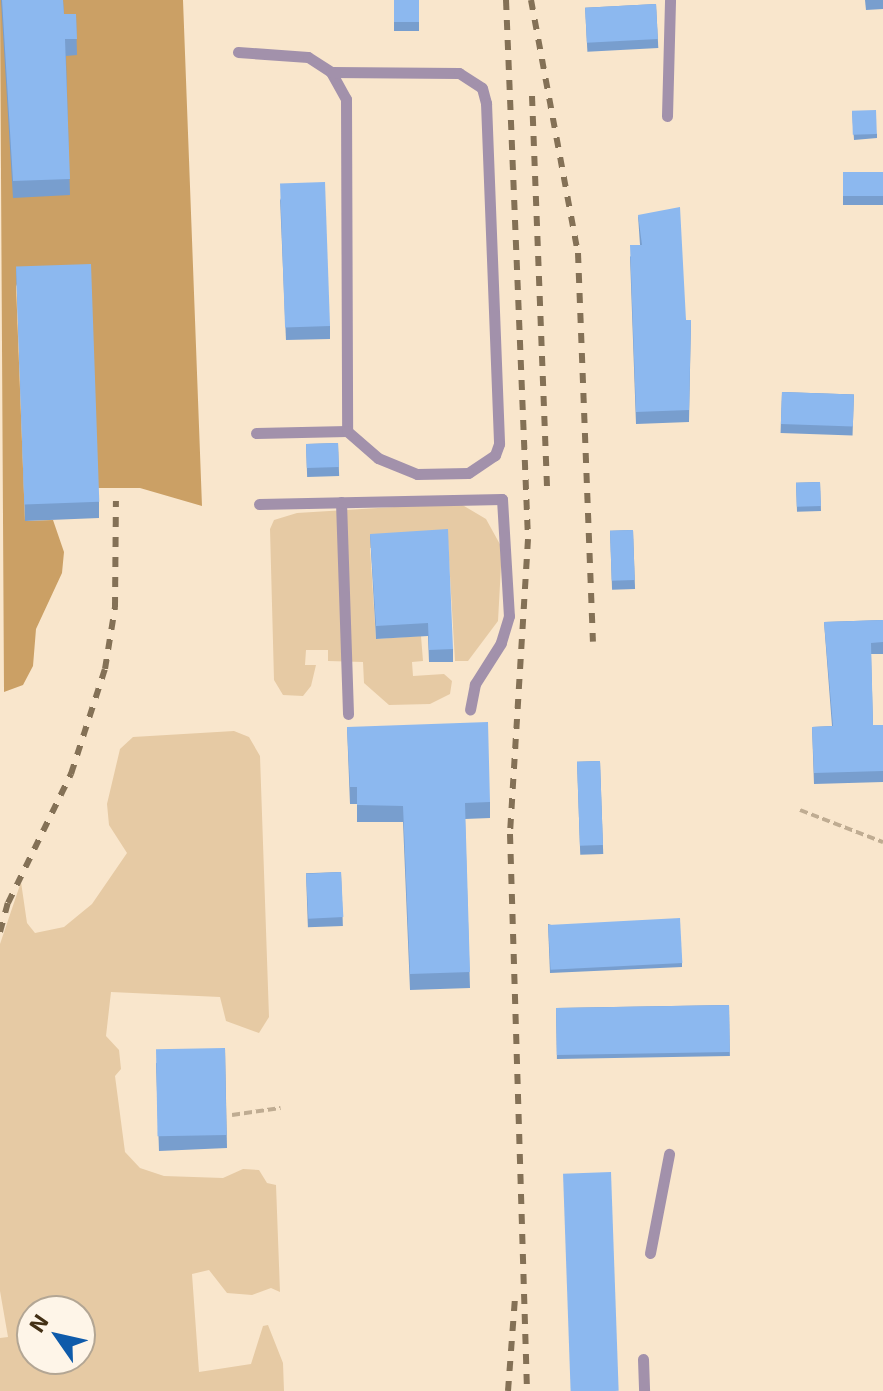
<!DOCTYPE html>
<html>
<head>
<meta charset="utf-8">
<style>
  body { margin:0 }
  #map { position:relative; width:883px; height:1391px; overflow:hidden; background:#f9e6cc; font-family:"Exo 2",sans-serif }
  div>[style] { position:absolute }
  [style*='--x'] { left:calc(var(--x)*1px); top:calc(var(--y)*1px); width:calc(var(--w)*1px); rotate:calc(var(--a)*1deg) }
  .green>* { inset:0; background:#e6caa4 }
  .forest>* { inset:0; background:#cba065 }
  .path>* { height:4px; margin-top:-2px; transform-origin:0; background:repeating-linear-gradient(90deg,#bfac92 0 8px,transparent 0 12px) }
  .service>* { height:11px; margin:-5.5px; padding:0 5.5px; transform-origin:5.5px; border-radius:5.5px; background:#a291ab }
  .rail>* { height:6px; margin-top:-3px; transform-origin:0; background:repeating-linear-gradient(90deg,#847156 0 10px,transparent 0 20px) }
  .wall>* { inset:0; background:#789ece; transform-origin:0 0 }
  .building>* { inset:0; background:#8cb8ef; transform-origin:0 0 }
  span { translate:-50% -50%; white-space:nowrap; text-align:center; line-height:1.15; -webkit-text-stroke:8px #fef5e8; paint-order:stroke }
  .north { position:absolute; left:16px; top:1295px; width:80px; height:80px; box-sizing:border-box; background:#fef5e8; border:2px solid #b3a694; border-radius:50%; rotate:304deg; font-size:22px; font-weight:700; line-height:32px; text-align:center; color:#433015 }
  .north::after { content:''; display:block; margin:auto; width:28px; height:36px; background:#0f5baa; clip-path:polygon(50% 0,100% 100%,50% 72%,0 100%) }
</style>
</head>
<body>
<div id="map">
  <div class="green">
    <div style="clip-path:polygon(459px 503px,486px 519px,502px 548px,498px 621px,468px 661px,455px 661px,448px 542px,370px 548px,376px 639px,421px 636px,423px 661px,412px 662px,413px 676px,444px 674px,452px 681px,450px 694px,430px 704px,389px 705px,364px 683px,363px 662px,328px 661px,328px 650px,306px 650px,305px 665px,316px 665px,311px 686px,303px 696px,283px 695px,274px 680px,270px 529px,274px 520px,297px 513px)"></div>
    <div style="clip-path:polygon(evenodd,234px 731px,249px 737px,260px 756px,269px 1017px,259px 1033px,226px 1021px,220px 997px,111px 992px,106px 1036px,119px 1050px,121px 1069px,115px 1076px,125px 1152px,140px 1168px,164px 1176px,223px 1178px,243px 1169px,259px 1170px,267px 1183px,276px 1185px,280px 1292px,271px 1288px,252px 1295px,227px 1293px,209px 1270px,192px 1274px,199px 1372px,251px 1364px,263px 1326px,268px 1325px,283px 1363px,284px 1391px,0 1391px,0 1338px,8px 1337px,0 1291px,0 944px,21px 882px,27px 923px,35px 933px,64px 927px,92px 904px,127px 853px,109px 825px,107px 804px,120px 749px,133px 737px,234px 731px,80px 1311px,80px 1359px,32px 1359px,32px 1311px,80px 1311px)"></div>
  </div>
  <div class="forest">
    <div style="clip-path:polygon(0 0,183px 0,202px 506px,140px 488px,98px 488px,16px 284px,25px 521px,53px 520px,64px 552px,62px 573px,36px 629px,33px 666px,23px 685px,4px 692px)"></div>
  </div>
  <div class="path">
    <div style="--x:800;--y:810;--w:89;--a:21.1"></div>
    <div style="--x:232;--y:1115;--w:49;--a:-8.3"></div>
  </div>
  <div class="service">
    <div style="--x:238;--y:52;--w:70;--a:4.1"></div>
    <div style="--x:308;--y:57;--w:27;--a:33"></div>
    <div style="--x:331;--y:72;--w:31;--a:61"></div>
    <div style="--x:346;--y:99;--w:332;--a:89.8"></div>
    <div style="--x:347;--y:431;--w:91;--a:178.7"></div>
    <div style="--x:331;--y:72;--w:128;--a:0.4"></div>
    <div style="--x:459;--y:73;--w:27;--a:33"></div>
    <div style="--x:482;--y:88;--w:16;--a:75"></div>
    <div style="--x:486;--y:103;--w:341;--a:87.8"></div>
    <div style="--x:499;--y:444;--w:12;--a:110"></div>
    <div style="--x:495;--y:455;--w:32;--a:146"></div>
    <div style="--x:468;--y:473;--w:51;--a:178.9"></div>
    <div style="--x:417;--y:474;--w:42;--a:-157.7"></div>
    <div style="--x:378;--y:458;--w:41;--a:-138.9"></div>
    <div style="--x:667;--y:116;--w:116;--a:-88.5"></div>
    <div style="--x:341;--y:502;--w:212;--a:88.1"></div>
    <div style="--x:259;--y:504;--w:243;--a:-1.2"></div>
    <div style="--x:502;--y:499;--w:117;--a:86.6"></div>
    <div style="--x:509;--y:616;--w:28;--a:107"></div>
    <div style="--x:501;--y:643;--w:49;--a:122.4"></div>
    <div style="--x:475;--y:684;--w:26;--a:101"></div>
    <div style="--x:650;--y:1253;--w:101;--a:-79.1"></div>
    <div style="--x:643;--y:1359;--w:32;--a:88"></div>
  </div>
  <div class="rail">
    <div style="--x:506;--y:0;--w:539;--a:87.66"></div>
    <div style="--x:528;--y:539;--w:296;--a:93.5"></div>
    <div style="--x:510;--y:834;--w:557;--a:88.25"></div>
    <div style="--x:531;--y:0;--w:257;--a:79.5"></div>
    <div style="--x:578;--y:253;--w:389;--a:87.8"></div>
    <div style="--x:532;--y:96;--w:399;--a:87.8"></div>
    <div style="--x:0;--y:932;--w:30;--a:-75"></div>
    <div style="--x:8;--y:903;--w:144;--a:-64"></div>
    <div style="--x:71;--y:774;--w:110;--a:-72.1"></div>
    <div style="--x:105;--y:669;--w:63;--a:-80.8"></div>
    <div style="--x:115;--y:607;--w:106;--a:-89.5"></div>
    <div style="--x:508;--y:1391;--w:93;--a:-85.7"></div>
  </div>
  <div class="wall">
    <div style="clip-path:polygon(1px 0,63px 0,64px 14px,76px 14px,77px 55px,66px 56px,70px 195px,13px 198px)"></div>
    <div style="left:394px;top:0;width:25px;height:31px"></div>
    <div style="clip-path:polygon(865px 0,883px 0,883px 9px,866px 10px)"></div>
    <div style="left:656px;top:4px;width:44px;height:71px;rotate:87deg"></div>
    <div style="clip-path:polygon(852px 111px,877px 134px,877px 138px,854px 140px)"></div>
    <div style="left:883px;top:172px;width:33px;height:40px;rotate:90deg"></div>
    <div style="clip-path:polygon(280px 198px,330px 326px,330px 339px,286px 340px)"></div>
    <div style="clip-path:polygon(638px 215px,686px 320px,691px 320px,689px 422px,636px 424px,630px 257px,640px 245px)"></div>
    <div style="clip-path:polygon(16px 267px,99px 502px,99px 518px,25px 521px)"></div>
    <div style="left:782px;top:392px;width:72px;height:41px;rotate:2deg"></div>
    <div style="left:338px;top:443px;width:33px;height:32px;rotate:88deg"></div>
    <div style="left:820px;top:482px;width:29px;height:24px;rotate:88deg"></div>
    <div style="left:633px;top:530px;width:59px;height:23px;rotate:88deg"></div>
    <div style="clip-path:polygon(370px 534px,453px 649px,453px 662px,429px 662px,428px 636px,376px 639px)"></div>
    <div style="clip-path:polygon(883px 620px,883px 654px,871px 654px,873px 725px,883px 725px,883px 782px,814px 784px,812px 727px,832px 726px,824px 622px)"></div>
    <div style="clip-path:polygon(347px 727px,490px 802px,490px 818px,465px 819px,470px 988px,410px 990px,403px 822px,357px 822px,357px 804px,350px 804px)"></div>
    <div style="left:600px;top:761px;width:93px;height:23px;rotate:88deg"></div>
    <div style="left:341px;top:872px;width:54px;height:35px;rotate:88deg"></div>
    <div style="clip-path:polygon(548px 924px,682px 963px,682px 967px,550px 973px)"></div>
    <div style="left:729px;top:1005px;width:51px;height:173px;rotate:89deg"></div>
    <div style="clip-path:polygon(225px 1048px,227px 1148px,159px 1151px,156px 1063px)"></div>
  </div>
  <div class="building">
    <div style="clip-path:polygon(2px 0,63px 0,64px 14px,76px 14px,77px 39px,65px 39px,70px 179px,13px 181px)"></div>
    <div style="left:394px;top:0;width:25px;height:22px"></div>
    <div style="left:656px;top:4px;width:35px;height:71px;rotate:87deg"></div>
    <div style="left:876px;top:110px;width:24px;height:24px;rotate:88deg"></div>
    <div style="left:883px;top:172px;width:24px;height:40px;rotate:90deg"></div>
    <div style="left:325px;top:182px;width:144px;height:45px;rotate:88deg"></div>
    <div style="clip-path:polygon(680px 207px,686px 320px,691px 320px,689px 410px,636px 412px,630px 245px,642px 245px,638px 215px)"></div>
    <div style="left:91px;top:264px;width:238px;height:75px;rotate:88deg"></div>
    <div style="left:782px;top:392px;width:72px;height:32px;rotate:2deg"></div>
    <div style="left:338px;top:443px;width:24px;height:32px;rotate:88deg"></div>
    <div style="left:820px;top:482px;width:24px;height:24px;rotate:88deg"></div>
    <div style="clip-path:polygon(448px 529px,453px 649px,429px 650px,428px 623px,376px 626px,370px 534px)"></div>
    <div style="left:633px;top:530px;width:50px;height:23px;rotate:88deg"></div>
    <div style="clip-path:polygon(883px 620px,883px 642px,871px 643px,873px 725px,883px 725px,883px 771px,814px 773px,812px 727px,833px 726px,824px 622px)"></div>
    <div style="clip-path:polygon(488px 722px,490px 802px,465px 803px,470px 972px,410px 974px,403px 806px,357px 805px,357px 787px,350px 787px,347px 727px)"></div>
    <div style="left:600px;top:761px;width:84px;height:23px;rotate:88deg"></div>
    <div style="left:341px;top:872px;width:45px;height:35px;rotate:87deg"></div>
    <div style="left:680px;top:918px;width:45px;height:132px;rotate:87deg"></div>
    <div style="left:729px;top:1005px;width:47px;height:173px;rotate:89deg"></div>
    <div style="left:225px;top:1048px;width:87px;height:69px;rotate:89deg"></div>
    <div style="left:611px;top:1172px;width:219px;height:48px;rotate:88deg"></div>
  </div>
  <div class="north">N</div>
</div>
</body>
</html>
